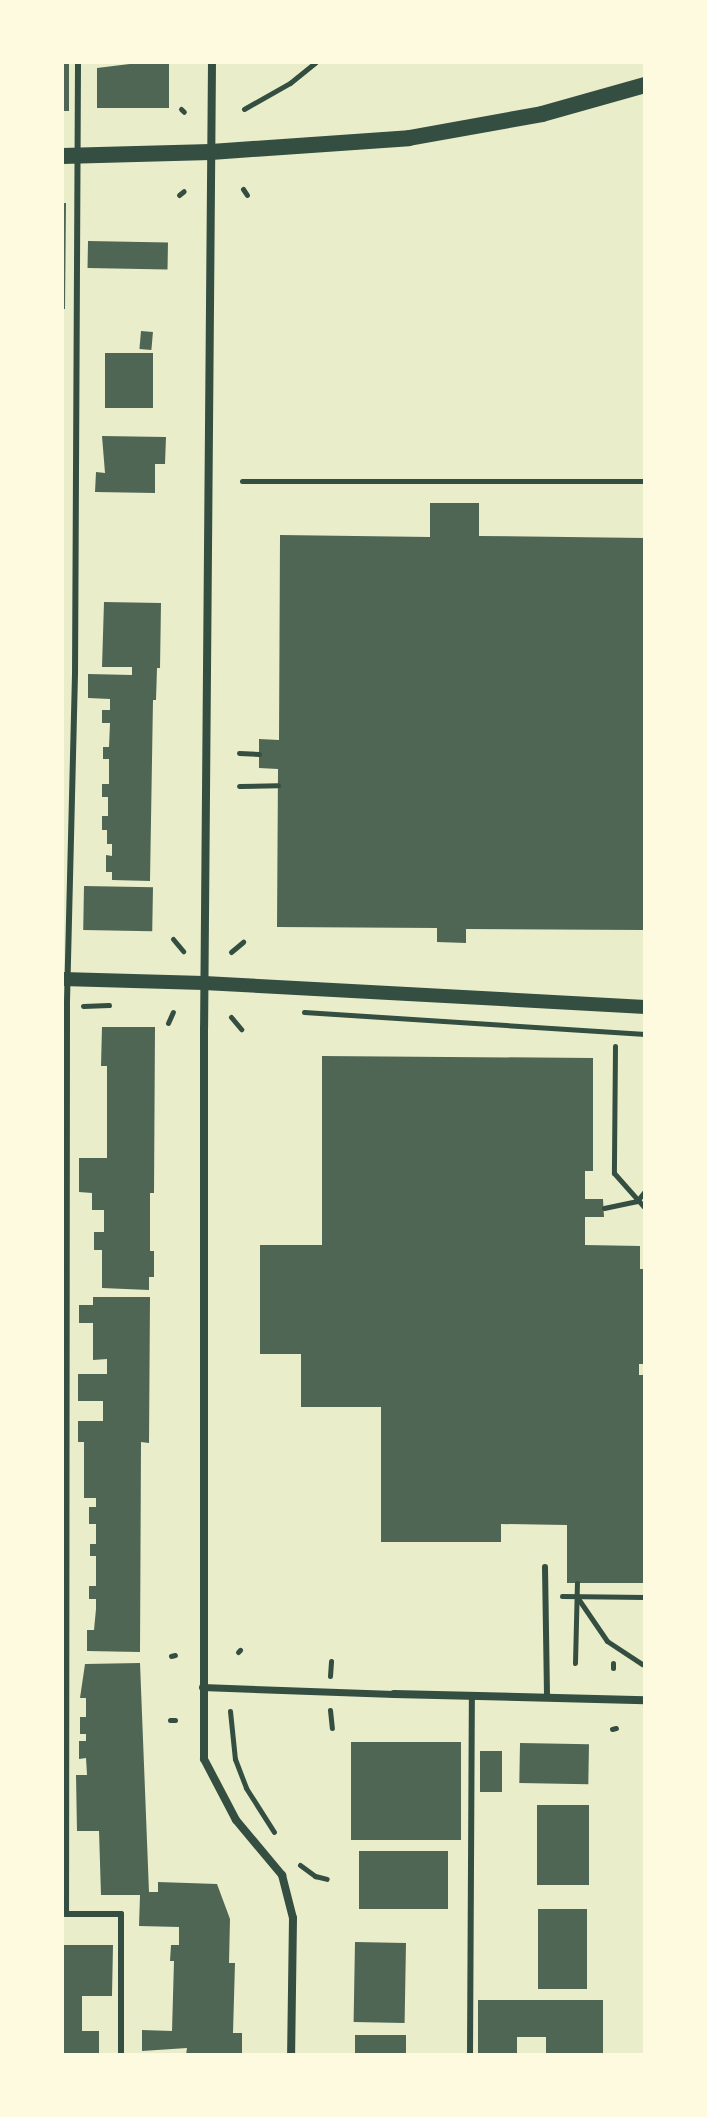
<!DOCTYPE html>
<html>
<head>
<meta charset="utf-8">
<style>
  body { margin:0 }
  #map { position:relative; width:707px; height:2117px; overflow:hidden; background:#e9edc9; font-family:"Roboto Serif",serif }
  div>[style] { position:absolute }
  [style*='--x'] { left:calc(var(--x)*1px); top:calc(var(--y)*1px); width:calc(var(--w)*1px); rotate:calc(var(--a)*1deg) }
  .building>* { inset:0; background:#4f6655; transform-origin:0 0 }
  .path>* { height:5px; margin:-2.5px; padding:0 2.5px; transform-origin:2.5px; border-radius:2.5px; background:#344e41 }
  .service>* { height:6px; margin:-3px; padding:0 3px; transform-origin:3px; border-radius:3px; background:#344e41 }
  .pedestrian>* { height:7px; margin:-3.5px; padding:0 3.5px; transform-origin:3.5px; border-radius:3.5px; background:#344e41 }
  .minor>* { height:8px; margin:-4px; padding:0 4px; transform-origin:4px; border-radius:4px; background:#344e41 }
  .tertiary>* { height:14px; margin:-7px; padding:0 7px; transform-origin:7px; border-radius:7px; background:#344e41 }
  .secondary>* { height:16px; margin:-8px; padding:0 8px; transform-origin:8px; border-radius:8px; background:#344e41 }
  span { translate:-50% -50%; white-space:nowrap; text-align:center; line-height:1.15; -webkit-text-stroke:8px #fefae0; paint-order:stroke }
  .frame { position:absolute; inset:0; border:64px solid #fefae0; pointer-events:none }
</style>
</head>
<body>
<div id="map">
  <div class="building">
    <div style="left:62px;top:62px;width:7px;height:49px"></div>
    <div style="clip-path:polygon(146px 62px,169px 62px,169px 108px,97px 108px,97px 68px)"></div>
    <div style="clip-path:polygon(62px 203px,66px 203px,65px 309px,62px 309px)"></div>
    <div style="left:88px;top:241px;width:80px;height:27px;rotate:1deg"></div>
    <div style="left:141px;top:331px;width:12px;height:18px;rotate:5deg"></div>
    <div style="left:105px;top:353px;width:48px;height:55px"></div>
    <div style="clip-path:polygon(102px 436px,166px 437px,165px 464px,155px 464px,155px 493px,95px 492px,96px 472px,105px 473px)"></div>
    <div style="clip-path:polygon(430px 503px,479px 503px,479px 536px,645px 538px,645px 930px,466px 929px,466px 943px,437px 942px,437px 928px,277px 927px,278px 769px,259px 768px,259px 739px,279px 740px,280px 535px,430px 537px)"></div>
    <div style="clip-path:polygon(104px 602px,161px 603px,160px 668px,157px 668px,156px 700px,153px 700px,150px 881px,112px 880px,112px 872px,106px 872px,106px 855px,112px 856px,112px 844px,107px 844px,107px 830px,102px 830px,102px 816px,108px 816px,108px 797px,102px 797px,102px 784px,109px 784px,109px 759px,103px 759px,103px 747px,109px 747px,110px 723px,102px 723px,102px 710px,110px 710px,110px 699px,88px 698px,88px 674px,132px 675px,132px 667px,102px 667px)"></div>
    <div style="left:84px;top:886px;width:69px;height:44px;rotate:1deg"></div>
    <div style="clip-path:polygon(102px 1027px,155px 1027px,154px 1193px,150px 1193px,150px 1251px,154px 1251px,154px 1277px,149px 1277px,149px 1290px,102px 1288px,102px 1250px,94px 1250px,94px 1232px,104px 1232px,104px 1210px,92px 1210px,92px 1193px,79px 1192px,79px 1158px,107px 1158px,107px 1066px,101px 1066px)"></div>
    <div style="clip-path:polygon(322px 1056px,593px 1058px,593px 1171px,585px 1171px,585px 1199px,603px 1199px,604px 1217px,585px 1217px,585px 1245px,640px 1246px,640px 1269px,645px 1269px,645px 1364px,639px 1364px,639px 1375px,645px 1375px,645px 1583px,567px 1583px,567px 1525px,501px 1524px,501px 1542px,381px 1542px,381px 1407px,301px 1407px,301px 1354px,260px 1354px,260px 1245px,322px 1245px)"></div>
    <div style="clip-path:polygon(93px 1297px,150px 1297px,149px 1443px,141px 1442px,140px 1652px,87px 1651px,87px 1630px,94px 1630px,96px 1609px,96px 1599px,89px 1599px,89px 1586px,96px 1586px,96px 1556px,90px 1556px,90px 1544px,96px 1544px,96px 1524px,89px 1524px,89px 1507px,96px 1507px,96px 1498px,84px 1498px,84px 1442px,78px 1442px,78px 1421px,103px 1421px,103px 1401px,78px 1401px,78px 1374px,107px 1374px,107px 1359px,93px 1360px,93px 1323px,79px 1323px,79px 1305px,93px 1305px)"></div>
    <div style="clip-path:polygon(140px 1663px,149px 1892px,158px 1892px,158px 1882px,217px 1884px,230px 1919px,229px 1963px,235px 1963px,233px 2033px,242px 2033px,242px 2055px,186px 2055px,187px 2048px,142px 2051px,142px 2030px,172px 2031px,174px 1961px,170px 1961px,171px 1945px,179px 1945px,179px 1927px,139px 1926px,140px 1895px,101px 1895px,99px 1831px,77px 1831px,76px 1775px,87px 1775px,86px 1758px,79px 1759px,79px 1741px,86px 1741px,86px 1734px,80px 1734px,80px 1717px,86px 1717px,86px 1698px,80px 1698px,85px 1664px)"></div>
    <div style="left:351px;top:1742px;width:110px;height:98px"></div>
    <div style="left:520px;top:1743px;width:69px;height:40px;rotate:1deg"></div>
    <div style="left:480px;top:1751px;width:22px;height:41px"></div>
    <div style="left:537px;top:1805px;width:52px;height:80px"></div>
    <div style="left:359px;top:1851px;width:89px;height:58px"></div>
    <div style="left:538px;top:1909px;width:49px;height:80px"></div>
    <div style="left:355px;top:1942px;width:51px;height:80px;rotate:1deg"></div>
    <div style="clip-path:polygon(62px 1945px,113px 1945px,112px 1996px,82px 1996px,82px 2031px,99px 2031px,99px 2055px,62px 2055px)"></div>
    <div style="clip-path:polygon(478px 2000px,603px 2000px,603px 2055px,546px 2055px,546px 2037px,517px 2037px,517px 2055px,478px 2055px)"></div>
    <div style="left:355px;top:2035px;width:51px;height:20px"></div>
  </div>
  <div class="path">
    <div style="--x:181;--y:109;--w:4;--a:45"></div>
    <div style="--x:244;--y:109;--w:53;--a:-29.5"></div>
    <div style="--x:290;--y:83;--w:33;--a:-39"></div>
    <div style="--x:243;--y:189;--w:7;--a:56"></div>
    <div style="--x:179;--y:195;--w:6;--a:-39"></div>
    <div style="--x:242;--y:481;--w:403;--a:0"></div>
    <div style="--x:239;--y:753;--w:20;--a:3"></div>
    <div style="--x:239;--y:786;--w:39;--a:-1"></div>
    <div style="--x:173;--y:939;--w:16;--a:50"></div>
    <div style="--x:231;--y:952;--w:16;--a:-40"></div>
    <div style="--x:83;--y:1006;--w:26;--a:-2"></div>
    <div style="--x:304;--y:1012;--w:342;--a:3.7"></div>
    <div style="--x:231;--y:1017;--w:16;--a:50"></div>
    <div style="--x:168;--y:1023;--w:12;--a:-66"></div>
    <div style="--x:615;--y:1046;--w:127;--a:90.5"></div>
    <div style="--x:614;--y:1173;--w:47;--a:48.5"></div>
    <div style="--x:604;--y:1208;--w:34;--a:-12"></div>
    <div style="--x:637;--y:1201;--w:13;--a:-51"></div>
    <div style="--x:562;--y:1596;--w:83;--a:0.7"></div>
    <div style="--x:577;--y:1597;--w:53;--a:55.7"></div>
    <div style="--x:607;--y:1641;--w:42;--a:33.3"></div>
    <div style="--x:238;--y:1652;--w:3;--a:-45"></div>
    <div style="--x:171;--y:1656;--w:4;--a:-14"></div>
    <div style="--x:575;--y:1663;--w:80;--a:-88.6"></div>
    <div style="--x:613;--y:1663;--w:5;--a:90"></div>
    <div style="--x:330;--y:1676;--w:15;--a:-86"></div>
    <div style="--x:330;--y:1710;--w:18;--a:84"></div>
    <div style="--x:230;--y:1711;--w:48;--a:84.1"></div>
    <div style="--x:235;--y:1759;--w:31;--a:69"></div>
    <div style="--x:246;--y:1788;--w:52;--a:57.5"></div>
    <div style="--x:170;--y:1720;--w:5;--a:0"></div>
    <div style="--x:612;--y:1729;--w:4;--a:-14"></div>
    <div style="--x:300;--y:1865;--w:19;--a:36"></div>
    <div style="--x:315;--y:1876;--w:12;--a:14"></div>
  </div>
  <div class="service">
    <div style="--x:78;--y:62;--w:612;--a:90.28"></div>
    <div style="--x:75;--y:674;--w:332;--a:91.4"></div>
    <div style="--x:67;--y:1006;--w:908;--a:90.06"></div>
    <div style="--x:66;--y:1914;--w:55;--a:0"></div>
    <div style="--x:121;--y:1914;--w:141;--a:90"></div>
    <div style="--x:545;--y:1567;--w:131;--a:89.1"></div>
    <div style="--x:470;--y:2055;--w:359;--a:-89.7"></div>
  </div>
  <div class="pedestrian">
    <div style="--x:202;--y:1687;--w:192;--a:2.1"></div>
  </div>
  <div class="minor">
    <div style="--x:212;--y:62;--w:966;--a:90.47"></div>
    <div style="--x:204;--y:1028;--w:731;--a:90"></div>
    <div style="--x:204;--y:1759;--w:69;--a:62.3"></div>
    <div style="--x:236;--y:1820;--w:72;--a:50.1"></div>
    <div style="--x:282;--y:1875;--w:44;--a:75.7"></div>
    <div style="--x:293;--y:1918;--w:137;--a:90.8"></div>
    <div style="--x:394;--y:1694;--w:251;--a:1.4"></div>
  </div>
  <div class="tertiary">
    <div style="--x:62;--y:979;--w:142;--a:1.6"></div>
    <div style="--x:204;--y:983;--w:442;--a:3.1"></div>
  </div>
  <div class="secondary">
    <div style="--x:62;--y:156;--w:149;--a:-1.5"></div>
    <div style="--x:211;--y:152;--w:198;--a:-4"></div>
    <div style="--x:409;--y:138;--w:135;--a:-10.2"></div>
    <div style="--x:542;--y:114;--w:107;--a:-15.7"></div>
  </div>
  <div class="frame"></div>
</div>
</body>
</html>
